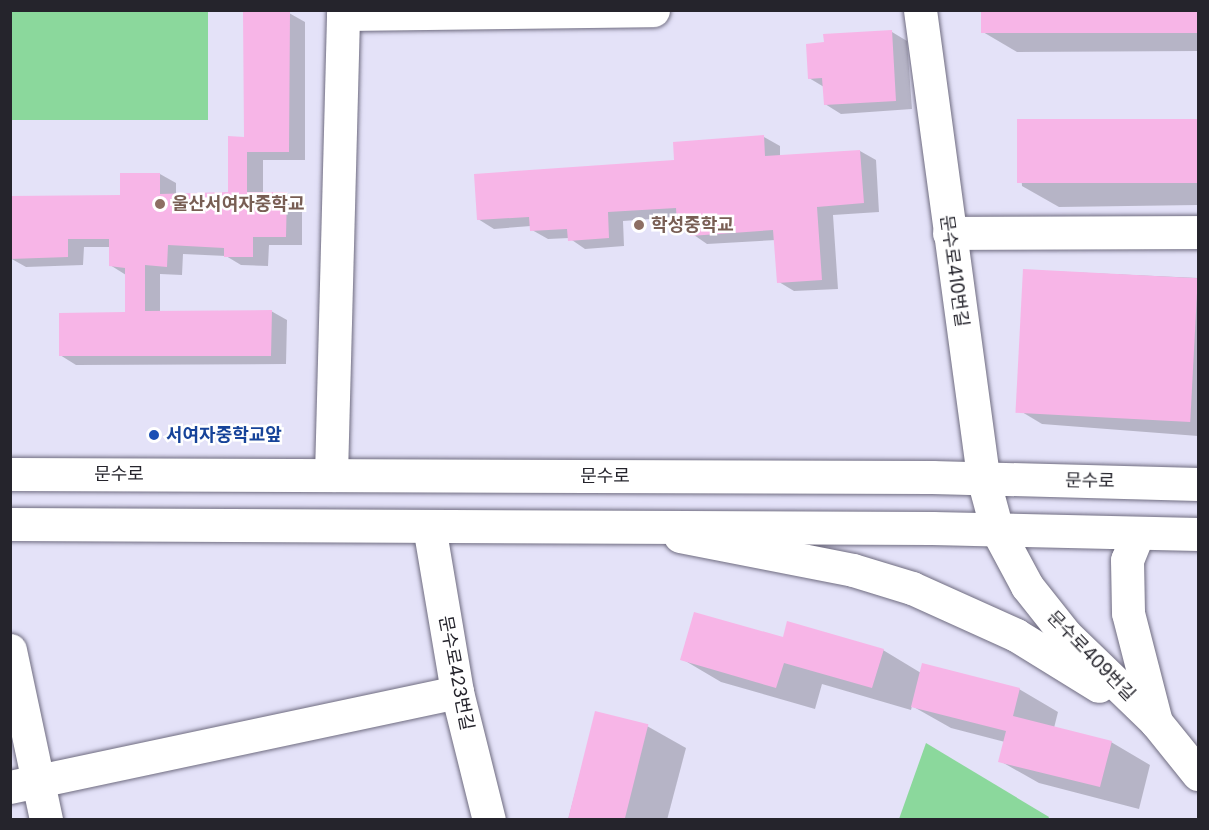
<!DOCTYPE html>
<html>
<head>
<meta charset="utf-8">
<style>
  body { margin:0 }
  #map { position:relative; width:1209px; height:830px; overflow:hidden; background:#e4e2f8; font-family:Inter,"Noto Sans KR",sans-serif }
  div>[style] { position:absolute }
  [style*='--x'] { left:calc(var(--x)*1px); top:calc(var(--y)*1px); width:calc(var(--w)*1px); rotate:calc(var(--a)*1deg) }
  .green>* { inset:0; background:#8bd89c; transform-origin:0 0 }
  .shadow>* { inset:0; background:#0003 }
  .building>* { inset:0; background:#f7b5e7; transform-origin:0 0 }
  .roads { filter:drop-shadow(0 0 2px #6f6c80) drop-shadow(0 0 2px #6f6c80) }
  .minor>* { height:33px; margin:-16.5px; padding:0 16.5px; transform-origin:16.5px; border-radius:16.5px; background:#fff }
  .major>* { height:33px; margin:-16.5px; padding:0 16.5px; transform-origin:16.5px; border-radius:16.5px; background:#fff }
  .dots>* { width:16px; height:16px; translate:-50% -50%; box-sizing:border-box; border:3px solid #fff; border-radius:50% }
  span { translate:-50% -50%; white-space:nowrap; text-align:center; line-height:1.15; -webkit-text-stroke:5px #fff; paint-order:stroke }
  .education-label { font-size:18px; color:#785e54; font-weight:700 }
  .left { translate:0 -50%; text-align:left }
  .street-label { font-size:18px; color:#25242c }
  .transit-label { font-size:18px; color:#164399; font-weight:700 }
  .frame { position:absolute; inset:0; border:12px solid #25242c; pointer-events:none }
</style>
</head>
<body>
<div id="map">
  <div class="green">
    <div style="left:11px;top:10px;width:197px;height:110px"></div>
    <div style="clip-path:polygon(926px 743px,1049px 817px,1048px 819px,899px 819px)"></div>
  </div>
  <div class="shadow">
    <div style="clip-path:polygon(982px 10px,1198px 10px,1198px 51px,1017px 52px,983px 32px)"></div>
    <div style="clip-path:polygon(289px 13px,305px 22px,305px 160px,263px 160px,263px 194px,287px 193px,302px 202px,302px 245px,269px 245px,268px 266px,241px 265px,226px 256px,183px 254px,182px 275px,160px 274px,160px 312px,271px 311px,287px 320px,286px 364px,76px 365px,60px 355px,127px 313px,126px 275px,110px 265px,110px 247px,84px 247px,83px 265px,26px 267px,10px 258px,160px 174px,176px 183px,176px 195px,230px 194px)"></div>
    <div style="clip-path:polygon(892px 32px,907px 41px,912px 109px,841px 114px,825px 104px,824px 87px,809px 78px)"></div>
    <div style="clip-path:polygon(1198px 121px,1198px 205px,1059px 207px,1022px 186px,1018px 124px)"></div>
    <div style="clip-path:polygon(764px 137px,780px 146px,780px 156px,860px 151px,876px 160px,879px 212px,833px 215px,838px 289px,794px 291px,779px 282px,776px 240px,707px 244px,678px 224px,678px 217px,623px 221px,624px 246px,585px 249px,569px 238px,548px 239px,532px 230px,531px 226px,494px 229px,478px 219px)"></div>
    <div style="clip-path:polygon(1024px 270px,1198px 278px,1198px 436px,1042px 424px,1022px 412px)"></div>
    <div style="clip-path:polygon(784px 639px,883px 650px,921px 673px,1019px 689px,1058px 712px,1054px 728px,1111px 742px,1150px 765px,1139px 809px,1039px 783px,1000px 761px,1005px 742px,951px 728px,912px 706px,911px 710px,822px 684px,815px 709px,721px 682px,682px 659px)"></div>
    <div style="clip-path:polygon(596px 713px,647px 726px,686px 748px,667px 820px,568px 820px)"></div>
  </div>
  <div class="building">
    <div style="left:981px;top:10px;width:217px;height:23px"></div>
    <div style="clip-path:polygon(290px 11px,289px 152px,247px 152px,247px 192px,287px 192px,286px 237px,253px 237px,253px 257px,224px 257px,224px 248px,168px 245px,167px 267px,145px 265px,145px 311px,272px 310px,271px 356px,59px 356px,59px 313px,125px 312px,125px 268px,109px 266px,109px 239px,68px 239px,68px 257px,10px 259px,10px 196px,120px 195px,120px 173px,160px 173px,160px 194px,228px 192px,228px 136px,244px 137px,243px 12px)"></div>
    <div style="clip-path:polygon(892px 30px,896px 101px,824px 105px,822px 78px,808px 79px,806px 44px,824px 42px,823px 34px)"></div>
    <div style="left:1198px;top:119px;width:64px;height:181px;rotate:90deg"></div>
    <div style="clip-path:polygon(764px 135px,765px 156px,860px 150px,864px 203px,817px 207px,822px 280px,777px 283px,773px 230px,690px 236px,689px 224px,677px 225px,676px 208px,608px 212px,609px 238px,568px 241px,567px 229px,530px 231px,529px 217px,477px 220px,474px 174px,674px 160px,673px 142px)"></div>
    <div style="left:1023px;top:269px;width:175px;height:144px;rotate:3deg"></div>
    <div style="clip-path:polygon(694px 612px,783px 637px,787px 621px,884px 649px,872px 688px,784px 663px,776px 688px,680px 660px)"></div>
    <div style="clip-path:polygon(922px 663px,1020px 688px,1013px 716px,1112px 741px,1100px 787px,998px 762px,1006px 731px,911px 707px)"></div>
    <div style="left:595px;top:711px;width:55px;height:112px;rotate:14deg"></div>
  </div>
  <div class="roads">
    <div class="minor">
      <div style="--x:920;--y:10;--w:472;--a:82.3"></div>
      <div style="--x:983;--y:478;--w:54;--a:74.9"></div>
      <div style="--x:997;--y:530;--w:64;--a:61.8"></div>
      <div style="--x:1027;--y:586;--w:61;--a:51.6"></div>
      <div style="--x:1065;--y:634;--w:127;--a:44"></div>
      <div style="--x:1156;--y:722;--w:67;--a:51.1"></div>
      <div style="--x:949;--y:233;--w:249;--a:-0.2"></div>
      <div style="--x:331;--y:475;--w:461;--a:-88.5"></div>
      <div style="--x:343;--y:14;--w:310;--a:-0.7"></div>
      <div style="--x:429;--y:526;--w:168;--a:80.4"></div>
      <div style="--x:457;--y:692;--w:132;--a:76"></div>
      <div style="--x:1138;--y:533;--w:29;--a:112"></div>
      <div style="--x:1127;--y:560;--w:53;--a:88.9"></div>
      <div style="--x:1128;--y:613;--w:113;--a:75.6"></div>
      <div style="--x:680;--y:536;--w:176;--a:11.1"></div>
      <div style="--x:853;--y:570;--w:62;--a:17"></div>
      <div style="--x:912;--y:588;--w:114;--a:24.3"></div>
      <div style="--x:1016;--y:635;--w:97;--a:31.6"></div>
      <div style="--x:10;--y:650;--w:174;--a:78"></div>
      <div style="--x:10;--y:787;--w:457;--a:-12"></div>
    </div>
    <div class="major">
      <div style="--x:10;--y:474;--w:922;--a:0.19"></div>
      <div style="--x:932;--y:477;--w:266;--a:1.5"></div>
      <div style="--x:10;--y:524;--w:922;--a:0.25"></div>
      <div style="--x:932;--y:528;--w:266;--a:1.3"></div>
    </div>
  </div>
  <div class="dots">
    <div style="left:160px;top:204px;background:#8d6e63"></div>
    <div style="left:639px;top:225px;background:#8d6e63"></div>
    <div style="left:154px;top:435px;background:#1a4fb4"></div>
  </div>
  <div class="education-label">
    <span class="left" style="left:172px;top:204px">울산서여자중학교</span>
    <span class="left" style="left:651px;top:225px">학성중학교</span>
  </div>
  <div class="street-label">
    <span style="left:954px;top:271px;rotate:82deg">문수로410번길</span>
    <span style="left:119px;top:474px">문수로</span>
    <span style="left:605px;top:476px">문수로</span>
    <span style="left:1090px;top:481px;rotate:1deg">문수로</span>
    <span style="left:1091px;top:656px;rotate:46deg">문수로409번길</span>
    <span style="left:456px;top:673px;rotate:79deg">문수로423번길</span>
  </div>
  <div class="transit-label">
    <span class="left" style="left:166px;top:435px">서여자중학교앞</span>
  </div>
  <div class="frame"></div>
</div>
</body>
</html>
